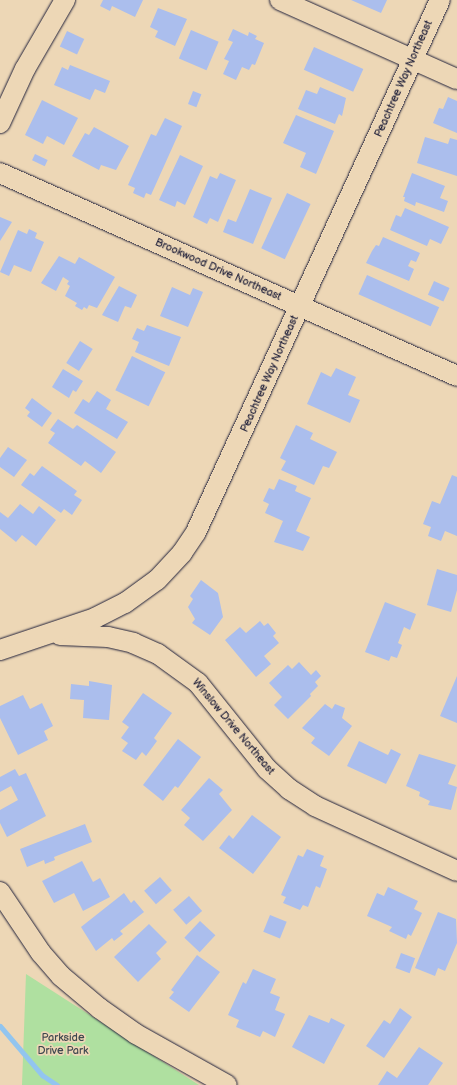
<!DOCTYPE html>
<html>
<head>
<meta charset="utf-8">
<style>
  body { margin:0 }
  #map { position:relative; width:457px; height:1085px; overflow:hidden; background:#edd7b6; font-family:"Balsamiq Sans",sans-serif }
  div>[style] { position:absolute }
  [style*='--x'] { left:calc(var(--x)*1px); top:calc(var(--y)*1px); width:calc(var(--w)*1px); rotate:calc(var(--a)*1deg) }
  .green>* { inset:0; background:#afe0a0 }
  .stream>* { height:5px; margin:-2.5px; padding:0 2.5px; transform-origin:2.5px; border-radius:2.5px; background:#92c5ef }
  .building>* { inset:0; background:#abbeed; transform-origin:0 0 }
  .roads { filter:drop-shadow(0 0 1px #22223b) drop-shadow(0 0 1px #22223b) }
  .minor>* { height:20px; margin:-10px; padding:0 10px; transform-origin:10px; border-radius:10px; background:#edd7b6 }
  span { translate:-50% -50%; white-space:nowrap; text-align:center; line-height:1.15; -webkit-text-stroke:3.5px #edd7b6; paint-order:stroke }
  .street-label { font-size:11px; color:#22223b }
  .park-label { font-size:11px; color:#3e484f }
</style>
</head>
<body>
<div id="map">
  <div class="green">
    <div style="clip-path:polygon(26px 974px,199px 1085px,22px 1085px)"></div>
  </div>
  <div class="stream">
    <div style="--x:0;--y:1026;--w:65;--a:49.4"></div>
    <div style="--x:42;--y:1075;--w:18;--a:34"></div>
  </div>
  <div class="building">
    <div style="clip-path:polygon(103px 0,143px 0,135px 17px,112px 6px,110px 11px,100px 6px)"></div>
    <div style="clip-path:polygon(351px 0,387px 0,381px 13px)"></div>
    <div style="clip-path:polygon(158px 8px,187px 19px,175px 46px,155px 37px,158px 31px,150px 27px)"></div>
    <div style="clip-path:polygon(233px 29px,248px 36px,249px 32px,257px 36px,255px 39px,264px 43px,255px 65px,252px 64px,249px 70px,242px 67px,236px 80px,223px 74px,229px 61px,224px 59px,233px 42px,228px 40px)"></div>
    <div style="left:191px;top:30px;width:30px;height:31px;rotate:23deg"></div>
    <div style="left:67px;top:31px;width:19px;height:17px;rotate:25deg"></div>
    <div style="left:314px;top:47px;width:54px;height:25px;rotate:24deg"></div>
    <div style="clip-path:polygon(70px 65px,110px 81px,105px 93px,95px 89px,90px 100px,54px 85px,62px 67px,68px 70px)"></div>
    <div style="clip-path:polygon(320px 87px,346px 98px,342px 116px,339px 114px,335px 124px,298px 109px,306px 90px,317px 94px)"></div>
    <div style="left:193px;top:91px;width:9px;height:14px;rotate:21deg"></div>
    <div style="clip-path:polygon(448px 97px,457px 101px,457px 133px,433px 123px,439px 108px,443px 109px)"></div>
    <div style="clip-path:polygon(42px 100px,78px 118px,64px 145px,47px 136px,43px 144px,25px 135px)"></div>
    <div style="clip-path:polygon(296px 115px,334px 131px,316px 174px,300px 167px,306px 153px,283px 143px)"></div>
    <div style="clip-path:polygon(165px 118px,182px 126px,151px 195px,146px 193px,144px 198px,133px 193px,135px 188px,128px 185px,151px 134px,156px 136px)"></div>
    <div style="clip-path:polygon(94px 127px,129px 146px,116px 170px,101px 165px,99px 170px,72px 156px,85px 133px,89px 135px)"></div>
    <div style="clip-path:polygon(425px 137px,448px 144px,450px 138px,457px 140px,457px 176px,417px 163px)"></div>
    <div style="left:35px;top:154px;width:14px;height:7px;rotate:25deg"></div>
    <div style="clip-path:polygon(180px 155px,203px 166px,185px 205px,177px 201px,175px 207px,159px 200px)"></div>
    <div style="clip-path:polygon(220px 173px,236px 180px,218px 222px,210px 218px,207px 224px,193px 217px,210px 176px,217px 179px)"></div>
    <div style="clip-path:polygon(412px 173px,445px 186px,440px 198px,448px 201px,444px 212px,416px 202px,415px 206px,404px 201px,405px 197px,403px 197px)"></div>
    <div style="clip-path:polygon(250px 189px,272px 198px,253px 244px,223px 232px,228px 219px,236px 222px)"></div>
    <div style="left:287px;top:193px;width:26px;height:61px;rotate:25deg"></div>
    <div style="clip-path:polygon(405px 208px,449px 227px,441px 244px,430px 239px,427px 246px,390px 230px,396px 215px,401px 217px)"></div>
    <div style="clip-path:polygon(0 217px,12px 222px,0 241px)"></div>
    <div style="clip-path:polygon(29px 229px,37px 233px,35px 238px,44px 242px,31px 272px,14px 265px,9px 276px,0 272px,18px 230px,27px 234px)"></div>
    <div style="clip-path:polygon(383px 237px,420px 253px,416px 262px,411px 260px,408px 266px,414px 269px,409px 281px,366px 263px,372px 251px,376px 245px,379px 246px)"></div>
    <div style="clip-path:polygon(59px 256px,75px 264px,79px 257px,115px 277px,97px 308px,89px 305px,87px 309px,84px 307px,82px 310px,75px 306px,77px 303px,65px 296px,70px 286px,67px 284px,69px 281px,63px 277px,56px 291px,41px 283px)"></div>
    <div style="left:367px;top:275px;width:79px;height:21px;rotate:24deg"></div>
    <div style="left:434px;top:281px;width:17px;height:15px;rotate:24deg"></div>
    <div style="clip-path:polygon(119px 286px,137px 295px,131px 308px,125px 306px,118px 322px,102px 315px)"></div>
    <div style="clip-path:polygon(172px 287px,190px 295px,193px 288px,203px 292px,188px 327px,160px 316px)"></div>
    <div style="clip-path:polygon(147px 325px,181px 337px,169px 366px,135px 352px,139px 342px,132px 339px,137px 328px,144px 331px)"></div>
    <div style="left:80px;top:341px;width:15px;height:26px;rotate:32deg"></div>
    <div style="left:132px;top:356px;width:37px;height:38px;rotate:26deg"></div>
    <div style="clip-path:polygon(336px 368px,356px 377px,348px 395px,360px 400px,350px 423px,307px 404px,321px 372px,331px 377px)"></div>
    <div style="clip-path:polygon(63px 369px,83px 381px,76px 392px,73px 390px,69px 398px,52px 387px)"></div>
    <div style="clip-path:polygon(97px 391px,111px 400px,106px 409px,128px 422px,117px 439px,74px 413px,83px 399px,89px 403px)"></div>
    <div style="clip-path:polygon(32px 398px,52px 413px,42px 427px,27px 416px,30px 412px,25px 408px)"></div>
    <div style="clip-path:polygon(58px 419px,73px 429px,77px 425px,116px 452px,101px 473px,85px 461px,81px 466px,48px 443px,55px 433px,50px 430px)"></div>
    <div style="clip-path:polygon(296px 425px,313px 433px,310px 439px,337px 452px,329px 468px,323px 466px,314px 485px,281px 470px,286px 461px,280px 458px)"></div>
    <div style="clip-path:polygon(8px 447px,27px 460px,14px 477px,0 467px,0 458px)"></div>
    <div style="clip-path:polygon(42px 466px,77px 491px,74px 495px,82px 500px,72px 515px,64px 509px,61px 513px,21px 485px,30px 473px,34px 476px)"></div>
    <div style="clip-path:polygon(452px 475px,457px 477px,457px 536px,445px 531px,441px 541px,428px 536px,431px 527px,423px 524px,432px 501px,440px 504px)"></div>
    <div style="clip-path:polygon(279px 479px,297px 486px,295px 491px,311px 498px,296px 531px,310px 537px,303px 551px,274px 542px,283px 521px,265px 513px,269px 504px,263px 501px,269px 488px,274px 490px)"></div>
    <div style="clip-path:polygon(20px 504px,33px 514px,39px 506px,56px 520px,36px 546px,22px 535px,16px 542px,0 529px,0 512px,8px 518px)"></div>
    <div style="clip-path:polygon(437px 569px,457px 575px,457px 590px,451px 612px,427px 605px)"></div>
    <div style="clip-path:polygon(201px 580px,218px 593px,223px 617px,210px 635px,192px 623px,195px 619px,188px 607px,193px 599px,190px 596px)"></div>
    <div style="clip-path:polygon(385px 602px,416px 614px,410px 630px,404px 627px,398px 643px,402px 645px,397px 658px,391px 656px,389px 661px,365px 652px)"></div>
    <div style="clip-path:polygon(260px 621px,264px 626px,268px 623px,276px 633px,273px 636px,279px 643px,264px 656px,271px 664px,256px 677px,225px 640px,240px 627px,246px 633px)"></div>
    <div style="clip-path:polygon(299px 662px,311px 675px,316px 670px,321px 676px,315px 682px,318px 686px,310px 694px,311px 696px,288px 719px,274px 705px,282px 697px,269px 683px,288px 665px,292px 669px)"></div>
    <div style="clip-path:polygon(457px 676px,457px 723px,440px 716px)"></div>
    <div style="clip-path:polygon(89px 681px,112px 685px,109px 720px,83px 718px,84px 700px,70px 699px,71px 684px,89px 686px)"></div>
    <div style="clip-path:polygon(143px 693px,172px 713px,154px 738px,157px 741px,146px 756px,142px 752px,136px 760px,122px 751px,128px 743px,121px 738px,129px 727px,122px 722px)"></div>
    <div style="clip-path:polygon(23px 695px,30px 709px,42px 703px,53px 726px,44px 731px,48px 740px,18px 755px,0 718px,0 706px)"></div>
    <div style="clip-path:polygon(325px 704px,332px 709px,335px 704px,345px 708px,342px 718px,352px 726px,329px 756px,311px 743px,315px 738px,302px 728px)"></div>
    <div style="clip-path:polygon(178px 739px,201px 757px,178px 788px,175px 786px,163px 801px,143px 785px)"></div>
    <div style="clip-path:polygon(359px 741px,388px 755px,391px 749px,401px 754px,386px 784px,347px 766px)"></div>
    <div style="clip-path:polygon(419px 754px,456px 765px,448px 784px,457px 787px,451px 810px,428px 805px,430px 801px,419px 796px,420px 792px,406px 786px)"></div>
    <div style="clip-path:polygon(15px 769px,19px 776px,26px 773px,46px 816px,7px 837px,0 823px,0 810px,18px 800px,11px 786px,0 792px,0 777px)"></div>
    <div style="clip-path:polygon(209px 778px,223px 790px,219px 794px,232px 810px,203px 841px,184px 825px,190px 818px,181px 810px)"></div>
    <div style="clip-path:polygon(252px 815px,281px 837px,253px 874px,219px 848px,229px 835px,233px 839px)"></div>
    <div style="clip-path:polygon(85px 824px,92px 842px,54px 857px,55px 860px,45px 864px,44px 860px,27px 867px,20px 849px)"></div>
    <div style="clip-path:polygon(307px 849px,324px 856px,320px 866px,327px 869px,320px 888px,316px 886px,308px 907px,303px 905px,300px 910px,283px 903px,286px 897px,281px 895px,298px 855px,303px 857px)"></div>
    <div style="clip-path:polygon(82px 861px,93px 882px,100px 878px,110px 897px,83px 911px,74px 893px,54px 903px,42px 881px)"></div>
    <div style="left:160px;top:877px;width:18px;height:21px;rotate:49deg"></div>
    <div style="clip-path:polygon(388px 887px,418px 901px,414px 909px,422px 913px,411px 936px,408px 934px,406px 939px,389px 931px,392px 927px,367px 916px,377px 893px,384px 896px)"></div>
    <div style="clip-path:polygon(124px 893px,131px 903px,134px 900px,144px 912px,120px 931px,123px 934px,114px 941px,112px 938px,96px 951px,81px 927px)"></div>
    <div style="left:189px;top:896px;width:20px;height:21px;rotate:49deg"></div>
    <div style="clip-path:polygon(438px 912px,456px 919px,457px 943px,445px 971px,438px 968px,435px 976px,415px 968px)"></div>
    <div style="left:270px;top:915px;width:18px;height:18px;rotate:22deg"></div>
    <div style="left:200px;top:921px;width:21px;height:23px;rotate:43deg"></div>
    <div style="clip-path:polygon(149px 924px,167px 942px,156px 953px,161px 959px,138px 982px,114px 957px)"></div>
    <div style="left:401px;top:953px;width:15px;height:16px;rotate:20deg"></div>
    <div style="clip-path:polygon(197px 955px,220px 972px,189px 1012px,169px 998px,174px 992px,171px 990px)"></div>
    <div style="clip-path:polygon(253px 969px,276px 979px,270px 993px,280px 997px,275px 1010px,285px 1014px,275px 1037px,263px 1031px,260px 1037px,236px 1027px,239px 1020px,228px 1015px,243px 982px,246px 984px)"></div>
    <div style="clip-path:polygon(400px 1008px,412px 1017px,384px 1058px,366px 1046px,384px 1020px,390px 1024px)"></div>
    <div style="clip-path:polygon(309px 1015px,329px 1023px,331px 1018px,345px 1025px,324px 1064px,292px 1047px)"></div>
    <div style="clip-path:polygon(419px 1047px,443px 1063px,428px 1085px,378px 1085px,387px 1071px,397px 1078px)"></div>
  </div>
  <div class="roads">
    <div class="minor">
      <div style="--x:280;--y:0;--w:194;--a:24.1"></div>
      <div style="--x:0;--y:123;--w:60;--a:-65.2"></div>
      <div style="--x:25;--y:69;--w:80;--a:-59.9"></div>
      <div style="--x:0;--y:173;--w:500;--a:23.95"></div>
      <div style="--x:60;--y:635;--w:48;--a:2.4"></div>
      <div style="--x:108;--y:637;--w:26;--a:13"></div>
      <div style="--x:133;--y:643;--w:27;--a:24"></div>
      <div style="--x:158;--y:654;--w:49;--a:35.9"></div>
      <div style="--x:198;--y:683;--w:110;--a:51.3"></div>
      <div style="--x:267;--y:769;--w:30;--a:42"></div>
      <div style="--x:289;--y:789;--w:31;--a:33"></div>
      <div style="--x:315;--y:806;--w:156;--a:24.6"></div>
      <div style="--x:0;--y:650;--w:100;--a:-18.6"></div>
      <div style="--x:95;--y:618;--w:34;--a:-27"></div>
      <div style="--x:125;--y:603;--w:39;--a:-36"></div>
      <div style="--x:157;--y:580;--w:37;--a:-47"></div>
      <div style="--x:182;--y:553;--w:25;--a:-56"></div>
      <div style="--x:196;--y:532;--w:585;--a:-65.36"></div>
      <div style="--x:0;--y:892;--w:73;--a:56.1"></div>
      <div style="--x:41;--y:953;--w:30;--a:49"></div>
      <div style="--x:61;--y:976;--w:50;--a:40.1"></div>
      <div style="--x:99;--y:1008;--w:45;--a:35.1"></div>
      <div style="--x:136;--y:1034;--w:104;--a:29.3"></div>
    </div>
  </div>
  <div class="street-label">
    <span style="left:404px;top:79px;rotate:-66deg">Peachtree Way Northeast</span>
    <span style="left:218px;top:270px;rotate:24deg">Brookwood Drive Northeast</span>
    <span style="left:270px;top:374px;rotate:-66deg">Peachtree Way Northeast</span>
    <span style="left:233px;top:727px;rotate:50deg">Winslow Drive Northeast</span>
  </div>
  <div class="park-label">
    <span style="left:63px;top:1045px">Parkside<br>Drive Park</span>
  </div>
</div>
</body>
</html>
